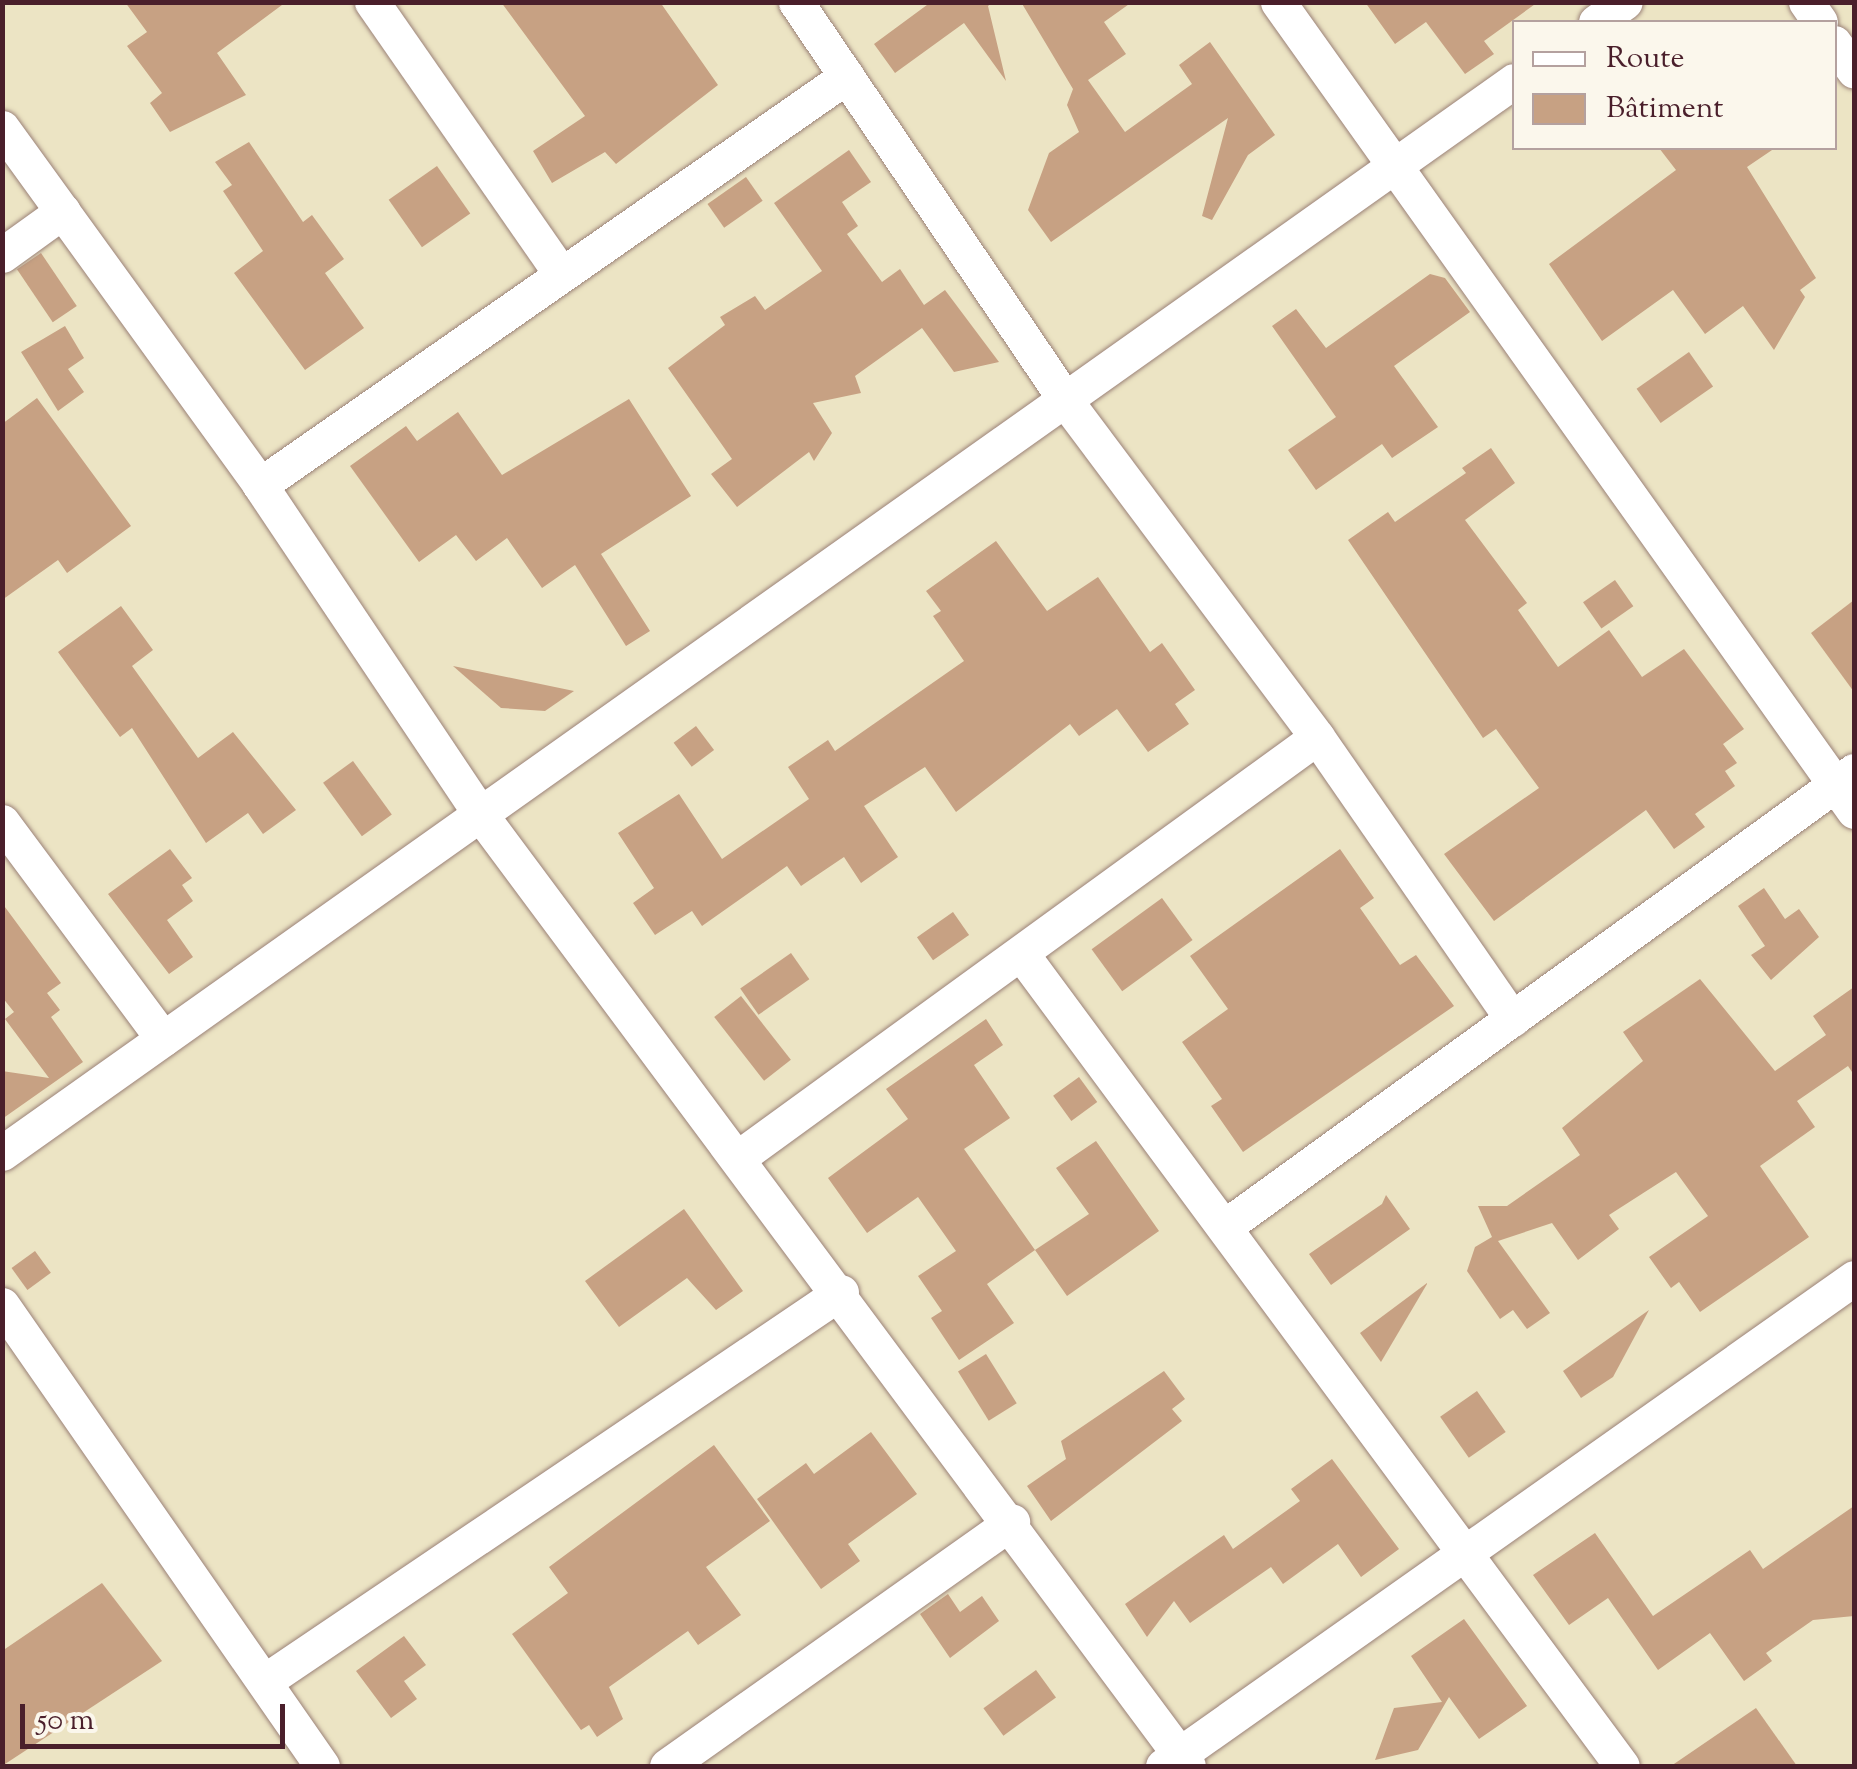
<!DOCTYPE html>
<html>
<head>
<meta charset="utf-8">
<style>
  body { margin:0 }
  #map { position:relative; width:1857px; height:1769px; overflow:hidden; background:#ece4c4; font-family:"Sorts Mill Goudy",serif }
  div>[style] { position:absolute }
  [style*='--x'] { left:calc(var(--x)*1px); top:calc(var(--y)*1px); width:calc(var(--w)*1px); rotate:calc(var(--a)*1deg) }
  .building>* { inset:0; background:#c7a183; transform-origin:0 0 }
  .roads { filter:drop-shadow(0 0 2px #9b8278) drop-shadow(0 0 2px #9b8278) }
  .street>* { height:35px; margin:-17.5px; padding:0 17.5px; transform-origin:17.5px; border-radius:17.5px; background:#fff }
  span { translate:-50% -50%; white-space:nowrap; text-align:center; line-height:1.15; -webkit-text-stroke:9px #fbf7ec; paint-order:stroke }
  .frame { position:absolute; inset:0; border:5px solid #4a1f2b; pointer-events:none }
  .legend { position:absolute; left:1512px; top:20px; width:325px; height:130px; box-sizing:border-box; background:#fbf7ec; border:2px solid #b4a19f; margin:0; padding:12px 18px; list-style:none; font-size:30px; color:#4a1f2b }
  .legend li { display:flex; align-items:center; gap:20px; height:50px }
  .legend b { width:50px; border:2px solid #b4a19f }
  .scale { position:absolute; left:20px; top:1704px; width:265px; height:45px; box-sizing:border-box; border:5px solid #4a1f2b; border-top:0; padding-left:12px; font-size:30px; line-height:35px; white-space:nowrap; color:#4a1f2b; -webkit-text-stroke:8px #fbf7ec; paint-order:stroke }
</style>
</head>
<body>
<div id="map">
  <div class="building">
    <div style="clip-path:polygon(125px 2px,286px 2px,217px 53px,246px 95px,170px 132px,150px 103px,162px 93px,127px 46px,147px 32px)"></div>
    <div style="clip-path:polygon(501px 2px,660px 2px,718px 85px,616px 164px,605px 152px,552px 183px,533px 151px,585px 116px)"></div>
    <div style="clip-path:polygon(931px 2px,993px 2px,988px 6px,1006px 81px,964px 23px,895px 73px,874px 44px)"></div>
    <div style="clip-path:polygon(1021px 2px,1132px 2px,1104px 22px,1126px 54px,1088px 80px,1125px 132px,1192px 84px,1179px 65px,1210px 42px,1275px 135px,1248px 155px,1212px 220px,1202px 216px,1228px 118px,1051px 242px,1028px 210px,1049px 153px,1079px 132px,1067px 105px,1073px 89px)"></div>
    <div style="clip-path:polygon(1365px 2px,1538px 2px,1484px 41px,1494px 54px,1465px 74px,1426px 22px,1395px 44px)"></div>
    <div style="clip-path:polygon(249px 142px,303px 222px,312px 215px,344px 259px,325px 273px,364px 328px,305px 370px,234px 273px,263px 251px,223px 191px,232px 185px,215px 162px)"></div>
    <div style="clip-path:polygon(1659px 148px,1775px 148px,1747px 167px,1816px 278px,1800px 290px,1805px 297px,1774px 350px,1743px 306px,1705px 334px,1673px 290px,1602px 341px,1549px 264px,1676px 170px)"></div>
    <div style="clip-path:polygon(849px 150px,871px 182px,842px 202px,858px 226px,847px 234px,882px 282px,900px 269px,924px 305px,945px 290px,999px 362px,954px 372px,922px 328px,855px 376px,861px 393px,813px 403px,832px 433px,814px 461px,809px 452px,737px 507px,711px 474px,732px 459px,668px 368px,725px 325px,720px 317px,755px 296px,765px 310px,822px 271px,774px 203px)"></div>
    <div style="left:437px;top:166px;width:58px;height:59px;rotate:55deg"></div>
    <div style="left:746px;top:177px;width:29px;height:47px;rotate:55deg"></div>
    <div style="left:41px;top:253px;width:64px;height:29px;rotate:56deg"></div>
    <div style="clip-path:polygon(1430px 274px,1445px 278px,1470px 312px,1394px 366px,1438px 427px,1392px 458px,1382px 444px,1316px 490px,1288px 450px,1336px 417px,1272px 326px,1296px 309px,1326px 348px)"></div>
    <div style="clip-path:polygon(65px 326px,84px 358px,68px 369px,84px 392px,58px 411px,21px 352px)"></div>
    <div style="left:1689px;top:352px;width:42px;height:64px;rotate:55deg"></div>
    <div style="clip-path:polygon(37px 398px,131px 526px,67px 573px,58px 560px,2px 600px,2px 424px)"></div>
    <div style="clip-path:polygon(629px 399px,691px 496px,601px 554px,650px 631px,626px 646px,575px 565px,542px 588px,507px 538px,476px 561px,456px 535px,419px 562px,350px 466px,406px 426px,417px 441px,458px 412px,502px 475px)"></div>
    <div style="clip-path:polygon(1491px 448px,1515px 483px,1465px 520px,1527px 603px,1518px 610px,1558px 667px,1609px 630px,1642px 677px,1684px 649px,1744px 729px,1723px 744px,1737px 763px,1725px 771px,1735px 786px,1695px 814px,1705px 827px,1674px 849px,1646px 810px,1494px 921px,1444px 854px,1539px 788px,1496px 729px,1483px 738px,1348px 540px,1388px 512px,1395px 522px,1466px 473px,1462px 468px)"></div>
    <div style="clip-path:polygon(996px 541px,1047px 611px,1098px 577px,1150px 652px,1162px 643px,1195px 690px,1175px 704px,1189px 724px,1148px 752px,1117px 709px,1079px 736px,1070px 724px,956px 812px,925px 767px,864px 806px,898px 857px,861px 883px,844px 857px,801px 886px,787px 866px,702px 926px,692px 911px,655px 935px,633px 903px,654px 888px,618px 833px,679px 794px,722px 859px,809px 799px,788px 767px,828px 740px,835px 751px,964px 661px,933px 616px,941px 611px,926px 591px)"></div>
    <div style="left:1615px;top:580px;width:32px;height:39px;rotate:55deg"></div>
    <div style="clip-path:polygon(1854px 600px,1854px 692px,1811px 633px)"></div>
    <div style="clip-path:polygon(121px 606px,153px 650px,132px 666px,198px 758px,233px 732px,296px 810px,263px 834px,248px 813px,206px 843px,132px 728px,120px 737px,58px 652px)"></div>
    <div style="clip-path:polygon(453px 666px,574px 691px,545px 711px,501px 708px)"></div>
    <div style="left:696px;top:726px;width:30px;height:28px;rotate:53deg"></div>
    <div style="left:353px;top:761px;width:66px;height:37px;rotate:54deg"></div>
    <div style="clip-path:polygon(170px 849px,192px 878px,182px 885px,193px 901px,167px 920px,193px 957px,169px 974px,108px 894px)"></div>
    <div style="clip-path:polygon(1340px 849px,1374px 898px,1360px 908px,1400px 965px,1416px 955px,1454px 1006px,1243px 1152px,1211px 1106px,1222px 1099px,1182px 1042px,1228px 1009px,1190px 956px)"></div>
    <div style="clip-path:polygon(1764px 888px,1785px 919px,1799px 909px,1819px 937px,1771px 980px,1751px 955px,1765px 946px,1738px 906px)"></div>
    <div style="left:1162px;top:898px;width:52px;height:87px;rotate:54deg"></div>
    <div style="clip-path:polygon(2px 903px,61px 983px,47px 993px,60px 1010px,51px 1017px,83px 1062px,2px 1119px,2px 1071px,49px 1078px,5px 1019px,14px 1012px,2px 997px)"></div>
    <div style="left:953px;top:912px;width:28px;height:44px;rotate:55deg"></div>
    <div style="left:791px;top:953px;width:32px;height:62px;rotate:55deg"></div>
    <div style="clip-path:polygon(1700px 979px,1775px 1071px,1826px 1035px,1813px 1016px,1854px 987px,1854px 1075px,1848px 1066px,1797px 1101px,1815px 1127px,1760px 1166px,1809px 1237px,1700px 1312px,1679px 1282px,1671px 1288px,1649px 1257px,1708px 1216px,1676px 1172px,1609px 1215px,1619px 1229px,1578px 1260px,1552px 1223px,1498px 1241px,1550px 1313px,1527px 1329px,1513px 1310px,1500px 1319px,1467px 1271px,1475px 1247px,1492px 1237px,1478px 1206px,1507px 1206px,1580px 1155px,1562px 1128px,1643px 1061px,1623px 1032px)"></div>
    <div style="left:741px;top:996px;width:81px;height:34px;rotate:52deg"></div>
    <div style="clip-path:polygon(986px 1019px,1003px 1045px,974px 1065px,1010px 1118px,964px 1149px,1035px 1250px,987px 1284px,1014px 1323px,959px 1360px,931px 1318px,942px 1311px,918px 1276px,956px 1251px,918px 1197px,867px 1233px,828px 1178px,908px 1119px,886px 1089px)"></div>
    <div style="left:1079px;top:1077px;width:31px;height:32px;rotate:54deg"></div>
    <div style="clip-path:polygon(1096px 1141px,1159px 1231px,1067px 1296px,1035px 1250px,1089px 1214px,1056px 1168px)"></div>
    <div style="clip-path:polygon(1386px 1195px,1410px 1229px,1331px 1285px,1309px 1254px,1382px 1204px)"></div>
    <div style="clip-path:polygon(684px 1209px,743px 1291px,716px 1310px,687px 1278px,619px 1327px,585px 1281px)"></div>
    <div style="left:35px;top:1251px;width:27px;height:29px;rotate:54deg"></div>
    <div style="clip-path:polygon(1427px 1283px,1427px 1284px,1381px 1362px,1360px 1333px)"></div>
    <div style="clip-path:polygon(1649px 1310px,1613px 1377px,1581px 1398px,1563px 1371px)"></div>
    <div style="left:986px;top:1354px;width:58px;height:33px;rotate:58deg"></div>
    <div style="clip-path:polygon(1164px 1371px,1185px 1399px,1172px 1409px,1182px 1421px,1051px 1521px,1027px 1486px,1066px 1459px,1061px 1441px)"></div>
    <div style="left:1477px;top:1391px;width:50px;height:45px;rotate:55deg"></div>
    <div style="clip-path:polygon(871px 1432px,917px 1494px,848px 1544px,860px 1561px,821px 1589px,757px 1499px,806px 1463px,814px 1474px)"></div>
    <div style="clip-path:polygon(714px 1445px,770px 1521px,706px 1567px,741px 1615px,698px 1645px,688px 1631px,609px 1687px,623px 1719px,597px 1737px,589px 1725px,581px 1730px,512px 1634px,568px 1593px,549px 1567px)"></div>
    <div style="clip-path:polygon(1332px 1459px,1399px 1549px,1361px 1577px,1338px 1544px,1283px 1584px,1271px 1567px,1190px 1623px,1174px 1601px,1147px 1637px,1125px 1604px,1224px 1535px,1233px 1549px,1300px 1501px,1291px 1489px)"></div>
    <div style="clip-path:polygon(1854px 1506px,1854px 1616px,1813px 1620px,1766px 1653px,1772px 1661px,1744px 1681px,1710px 1633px,1658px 1670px,1608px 1598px,1569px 1625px,1533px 1575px,1595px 1533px,1653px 1616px,1750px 1550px,1763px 1569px)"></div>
    <div style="clip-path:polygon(102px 1583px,162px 1661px,2px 1766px,2px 1651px)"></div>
    <div style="clip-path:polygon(948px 1594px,960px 1612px,982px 1596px,999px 1621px,950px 1658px,920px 1614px)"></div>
    <div style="clip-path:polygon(1464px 1619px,1527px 1706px,1479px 1739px,1449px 1697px,1418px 1750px,1375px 1760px,1394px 1708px,1442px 1702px,1411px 1656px)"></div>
    <div style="clip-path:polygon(404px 1636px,426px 1665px,404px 1681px,417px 1699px,391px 1718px,356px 1671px)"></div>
    <div style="left:1036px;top:1670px;width:34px;height:65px;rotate:54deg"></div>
    <div style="clip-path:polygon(1756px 1708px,1797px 1766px,1671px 1766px)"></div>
  </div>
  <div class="roads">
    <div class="street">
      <div style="--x:372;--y:2;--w:330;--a:55.2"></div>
      <div style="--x:796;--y:2;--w:480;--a:55.9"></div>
      <div style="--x:1065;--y:400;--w:421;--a:53.2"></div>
      <div style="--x:1317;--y:737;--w:343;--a:55.3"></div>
      <div style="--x:1278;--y:2;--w:993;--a:54.55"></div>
      <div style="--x:1806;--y:2;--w:24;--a:55"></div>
      <div style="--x:1596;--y:22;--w:35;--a:-35"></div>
      <div style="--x:1834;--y:43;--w:34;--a:54"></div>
      <div style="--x:2;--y:128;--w:440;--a:54.1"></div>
      <div style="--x:260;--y:485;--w:396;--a:56.2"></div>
      <div style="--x:480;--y:814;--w:1186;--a:53.36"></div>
      <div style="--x:2;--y:255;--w:75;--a:-35.8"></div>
      <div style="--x:260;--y:485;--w:715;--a:-34.87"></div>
      <div style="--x:2;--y:822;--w:270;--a:53.4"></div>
      <div style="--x:1023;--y:956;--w:1007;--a:53.52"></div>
      <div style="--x:2;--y:1153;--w:1853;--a:-35.34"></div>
      <div style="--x:739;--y:1157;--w:714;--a:-36"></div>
      <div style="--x:1227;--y:1225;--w:774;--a:-35.91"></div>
      <div style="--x:2;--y:1305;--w:561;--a:55.23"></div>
      <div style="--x:265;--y:1681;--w:695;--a:-34.03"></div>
      <div style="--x:667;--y:1766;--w:423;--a:-35.3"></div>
      <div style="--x:1163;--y:1766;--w:846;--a:-35.23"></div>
    </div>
  </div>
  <div class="frame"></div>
  <ul class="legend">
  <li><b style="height:12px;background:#fff"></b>Route</li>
  <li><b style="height:28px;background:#c7a183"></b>Bâtiment</li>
  </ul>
  <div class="scale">50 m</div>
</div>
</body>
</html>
